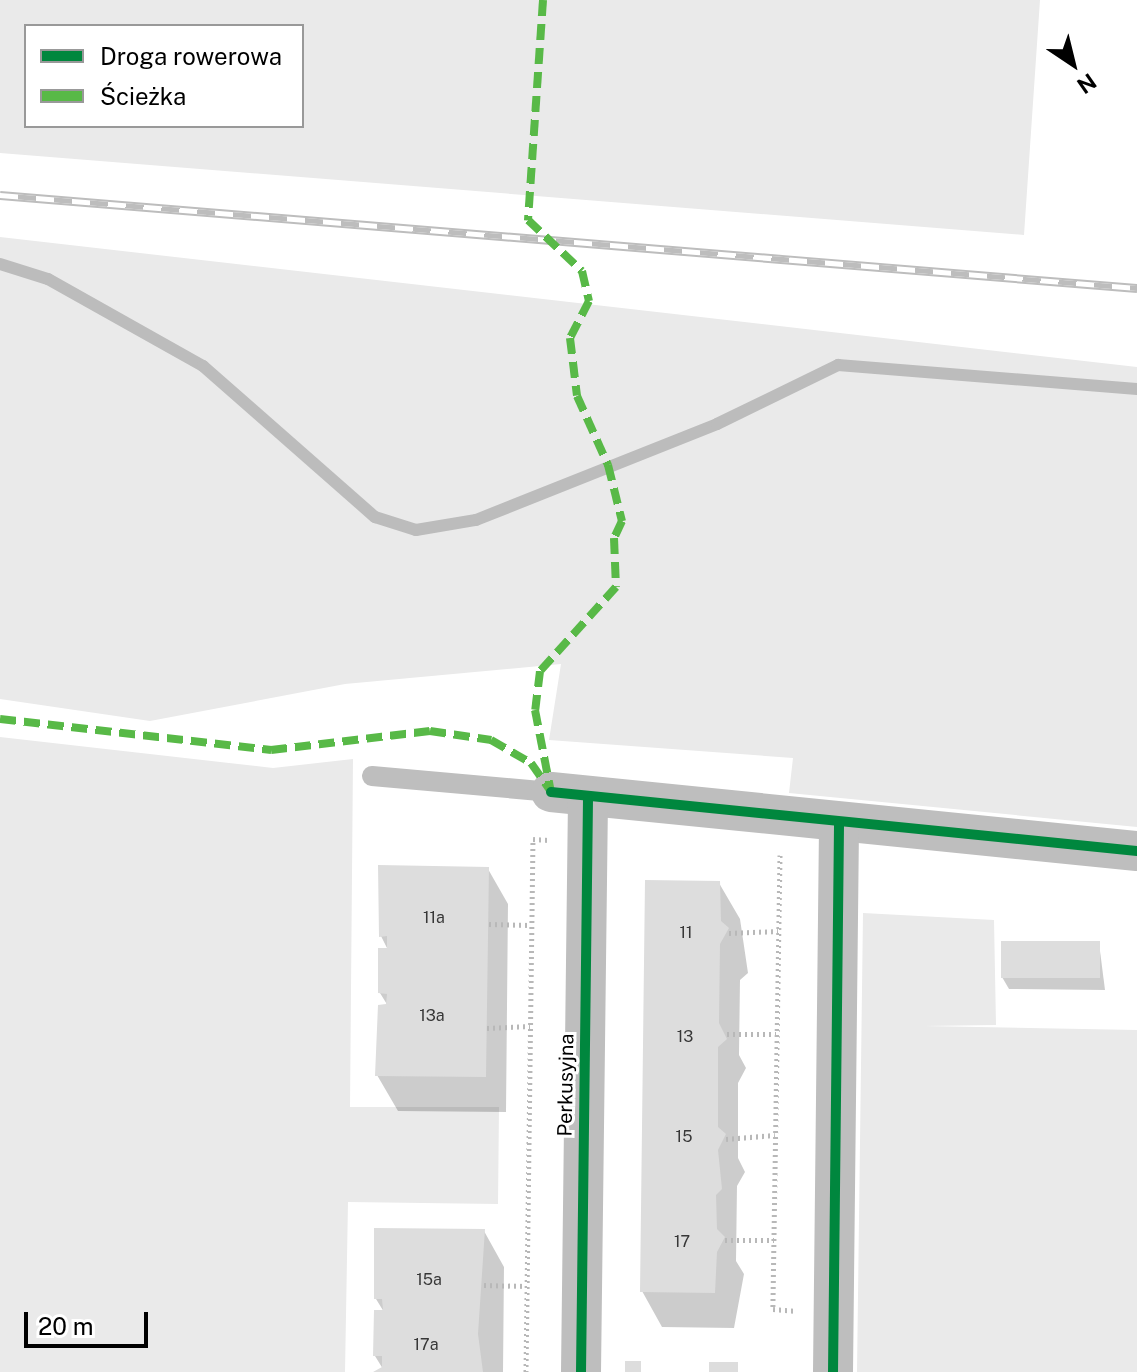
<!DOCTYPE html>
<html>
<head>
<meta charset="utf-8">
<style>
  body { margin:0 }
  #map { position:relative; width:1137px; height:1372px; overflow:hidden; background:#fff; font-family:"Public Sans",sans-serif }
  div>[style] { position:absolute }
  [style*='--x'] { left:calc(var(--x)*1px); top:calc(var(--y)*1px); width:calc(var(--w)*1px); rotate:calc(var(--a)*1deg) }
  .green>* { inset:0; background:#eaeaea }
  .shadow>* { inset:0; background:#0003 }
  .stream>* { height:12px; margin:-6px; padding:0 6px; transform-origin:6px; border-radius:6px; background:#bcbcbc }
  .building>* { inset:0; background:#ddd; transform-origin:0 0 }
  .path>* { height:5px; margin-top:-2.5px; transform-origin:0; background:repeating-linear-gradient(90deg,#b8b8b8 0 2px,transparent 0 6px) }
  .service>* { height:20px; margin:-10px; padding:0 10px; transform-origin:10px; border-radius:10px; background:#bebebe }
  .minor>* { height:40px; margin:-20px; padding:0 20px; transform-origin:20px; border-radius:20px; background:#bebebe }
  .rail>* { height:9px; margin-top:-4.5px; transform-origin:0; background:repeating-linear-gradient(90deg,#fff 0 18px,#bdbdbd 0 36px); box-sizing:border-box; border-block:2px solid #bdbdbd }
  .quiet>* { height:8px; margin-top:-4px; transform-origin:0; background:repeating-linear-gradient(90deg,#58b947 0 16px,transparent 0 24px) }
  .cycleway>* { height:10px; margin:-5px; padding:0 5px; transform-origin:5px; border-radius:5px; background:#00873e }
  span { translate:-50% -50%; white-space:nowrap; text-align:center; line-height:1.15; -webkit-text-stroke:6px #fff; paint-order:stroke }
  .number-label { font-size:16px; color:#373737 }
  .number-label span { -webkit-text-stroke-width:0 }
  .street-label { font-size:20px; color:#000 }
  .legend { position:absolute; left:24px; top:24px; width:280px; height:104px; box-sizing:border-box; background:#fff; border:2px solid #999; margin:0; padding:10px 14px; list-style:none; font-size:24px; color:#000 }
  .legend li { display:flex; align-items:center; gap:16px; height:40px }
  .legend b { width:40px; border:2px solid #999 }
  .north { position:absolute; left:1033px; top:24px; width:80px; height:80px; -webkit-text-stroke:6px #fff; paint-order:stroke; rotate:145deg; font-size:22px; font-weight:700; line-height:32px; text-align:center; color:#000 }
  .north::after { content:''; display:block; margin:auto; width:28px; height:36px; background:#000; clip-path:polygon(50% 0,100% 100%,50% 72%,0 100%) }
  .scale { position:absolute; left:24px; top:1312px; width:124px; height:36px; box-sizing:border-box; border:4px solid #000; border-top:0; padding-left:10px; font-size:24px; line-height:28px; white-space:nowrap; color:#000; -webkit-text-stroke:6px #fff; paint-order:stroke }
</style>
</head>
<body>
<div id="map">
  <div class="green">
    <div style="clip-path:polygon(evenodd,0 0,1040px 0,1024px 235px,0 153px,0 0,26px 26px,302px 26px,302px 126px,26px 126px,26px 26px)"></div>
    <div style="clip-path:polygon(0 237px,1137px 367px,1137px 827px,789px 793px,793px 758px,549px 740px,561px 664px,345px 684px,150px 721px,0 699px)"></div>
    <div style="clip-path:polygon(0 737px,273px 768px,353px 759px,350px 1107px,499px 1107px,498px 1204px,348px 1202px,345px 1372px,0 1372px)"></div>
    <div style="clip-path:polygon(863px 913px,994px 920px,996px 1025px,924px 1026px,1137px 1030px,1137px 1372px,857px 1372px)"></div>
  </div>
  <div class="shadow">
    <div style="clip-path:polygon(488px 869px,508px 904px,506px 1112px,398px 1111px,377px 1075px,388px 1006px,380px 993px,388px 950px,381px 936px)"></div>
    <div style="clip-path:polygon(719px 883px,740px 919px,748px 973px,740px 980px,739px 1055px,746px 1068px,738px 1083px,738px 1158px,745px 1172px,737px 1186px,736px 1261px,744px 1274px,734px 1328px,662px 1327px,642px 1291px)"></div>
    <div style="clip-path:polygon(1099px 943px,1105px 990px,1009px 989px,1002px 977px)"></div>
    <div style="clip-path:polygon(484px 1231px,504px 1267px,503px 1372px,375px 1372px,383px 1369px,375px 1356px,384px 1312px,376px 1299px)"></div>
  </div>
  <div class="stream">
    <div style="--x:0;--y:264;--w:50;--a:17.4"></div>
    <div style="--x:48;--y:279;--w:178;--a:29.3"></div>
    <div style="--x:203;--y:366;--w:229;--a:41.3"></div>
    <div style="--x:375;--y:517;--w:43;--a:17.6"></div>
    <div style="--x:416;--y:530;--w:61;--a:-9.5"></div>
    <div style="--x:476;--y:520;--w:259;--a:-21.7"></div>
    <div style="--x:717;--y:424;--w:135;--a:-26"></div>
    <div style="--x:838;--y:365;--w:300;--a:4.6"></div>
  </div>
  <div class="building">
    <div style="clip-path:polygon(378px 865px,489px 867px,486px 1077px,375px 1076px,378px 1005px,386px 1004px,387px 994px,378px 993px,378px 948px,387px 948px,387px 936px,379px 937px)"></div>
    <div style="clip-path:polygon(645px 880px,720px 881px,721px 921px,729px 928px,720px 944px,719px 1023px,727px 1039px,718px 1047px,718px 1127px,726px 1134px,718px 1150px,722px 1189px,716px 1195px,717px 1229px,725px 1237px,717px 1252px,715px 1293px,640px 1292px)"></div>
    <div style="left:1001px;top:941px;width:99px;height:37px"></div>
    <div style="clip-path:polygon(374px 1228px,485px 1229px,478px 1334px,483px 1372px,373px 1372px,382px 1367px,382px 1356px,373px 1356px,374px 1310px,383px 1310px,382px 1299px,374px 1299px)"></div>
    <div style="left:625px;top:1361px;width:16px;height:11px"></div>
    <div style="left:709px;top:1362px;width:29px;height:10px"></div>
  </div>
  <div class="path">
    <div style="--x:780;--y:855;--w:454;--a:90.9"></div>
    <div style="--x:773;--y:1309;--w:21;--a:5"></div>
    <div style="--x:489;--y:924;--w:41;--a:1.4"></div>
    <div style="--x:729;--y:933;--w:49;--a:-2.3"></div>
    <div style="--x:487;--y:1028;--w:43;--a:-2.7"></div>
    <div style="--x:727;--y:1034;--w:49;--a:0"></div>
    <div style="--x:726;--y:1139;--w:49;--a:-4.7"></div>
    <div style="--x:725;--y:1240;--w:49;--a:0"></div>
    <div style="--x:484;--y:1285;--w:42;--a:1.4"></div>
    <div style="--x:526;--y:1372;--w:533;--a:-89.25"></div>
    <div style="--x:533;--y:839;--w:16;--a:4"></div>
  </div>
  <div class="service">
    <div style="--x:372;--y:776;--w:180;--a:5.1"></div>
  </div>
  <div class="minor">
    <div style="--x:551;--y:792;--w:589;--a:5.75"></div>
    <div style="--x:581;--y:1372;--w:574;--a:-89.3"></div>
    <div style="--x:833;--y:1372;--w:547;--a:-89.37"></div>
  </div>
  <div class="rail">
    <div style="--x:0;--y:195;--w:1141;--a:4.68"></div>
  </div>
  <div class="quiet">
    <div style="--x:543;--y:0;--w:221;--a:93.9"></div>
    <div style="--x:528;--y:220;--w:74;--a:43.4"></div>
    <div style="--x:582;--y:271;--w:31;--a:77"></div>
    <div style="--x:589;--y:301;--w:42;--a:117.2"></div>
    <div style="--x:570;--y:338;--w:58;--a:83.1"></div>
    <div style="--x:577;--y:396;--w:76;--a:65.8"></div>
    <div style="--x:608;--y:465;--w:58;--a:76"></div>
    <div style="--x:622;--y:521;--w:19;--a:115"></div>
    <div style="--x:614;--y:538;--w:49;--a:87.7"></div>
    <div style="--x:616;--y:587;--w:113;--a:132.1"></div>
    <div style="--x:540;--y:671;--w:39;--a:97"></div>
    <div style="--x:535;--y:710;--w:84;--a:79"></div>
    <div style="--x:0;--y:719;--w:273;--a:6.5"></div>
    <div style="--x:271;--y:750;--w:160;--a:-6.8"></div>
    <div style="--x:430;--y:731;--w:62;--a:8.4"></div>
    <div style="--x:491;--y:740;--w:46;--a:29.9"></div>
    <div style="--x:531;--y:763;--w:32;--a:55"></div>
  </div>
  <div class="cycleway">
    <div style="--x:551;--y:792;--w:589;--a:5.75"></div>
    <div style="--x:581;--y:1372;--w:574;--a:-89.3"></div>
    <div style="--x:833;--y:1372;--w:547;--a:-89.37"></div>
  </div>
  <div class="number-label">
    <span style="left:434px;top:918px">11a</span>
    <span style="left:686px;top:933px">11</span>
    <span style="left:432px;top:1016px">13a</span>
    <span style="left:685px;top:1037px">13</span>
    <span style="left:684px;top:1137px">15</span>
    <span style="left:682px;top:1242px">17</span>
    <span style="left:429px;top:1280px">15a</span>
    <span style="left:426px;top:1345px">17a</span>
  </div>
  <div class="street-label">
    <span style="left:566px;top:1085px;rotate:-89deg">Perkusyjna</span>
  </div>
  <ul class="legend">
  <li><b style="height:10px;background:#00873e"></b>Droga rowerowa</li>
  <li><b style="height:10px;background:#58b947"></b>Ścieżka</li>
  </ul>
  <div class="north">N</div>
  <div class="scale">20 m</div>
</div>
</body>
</html>
